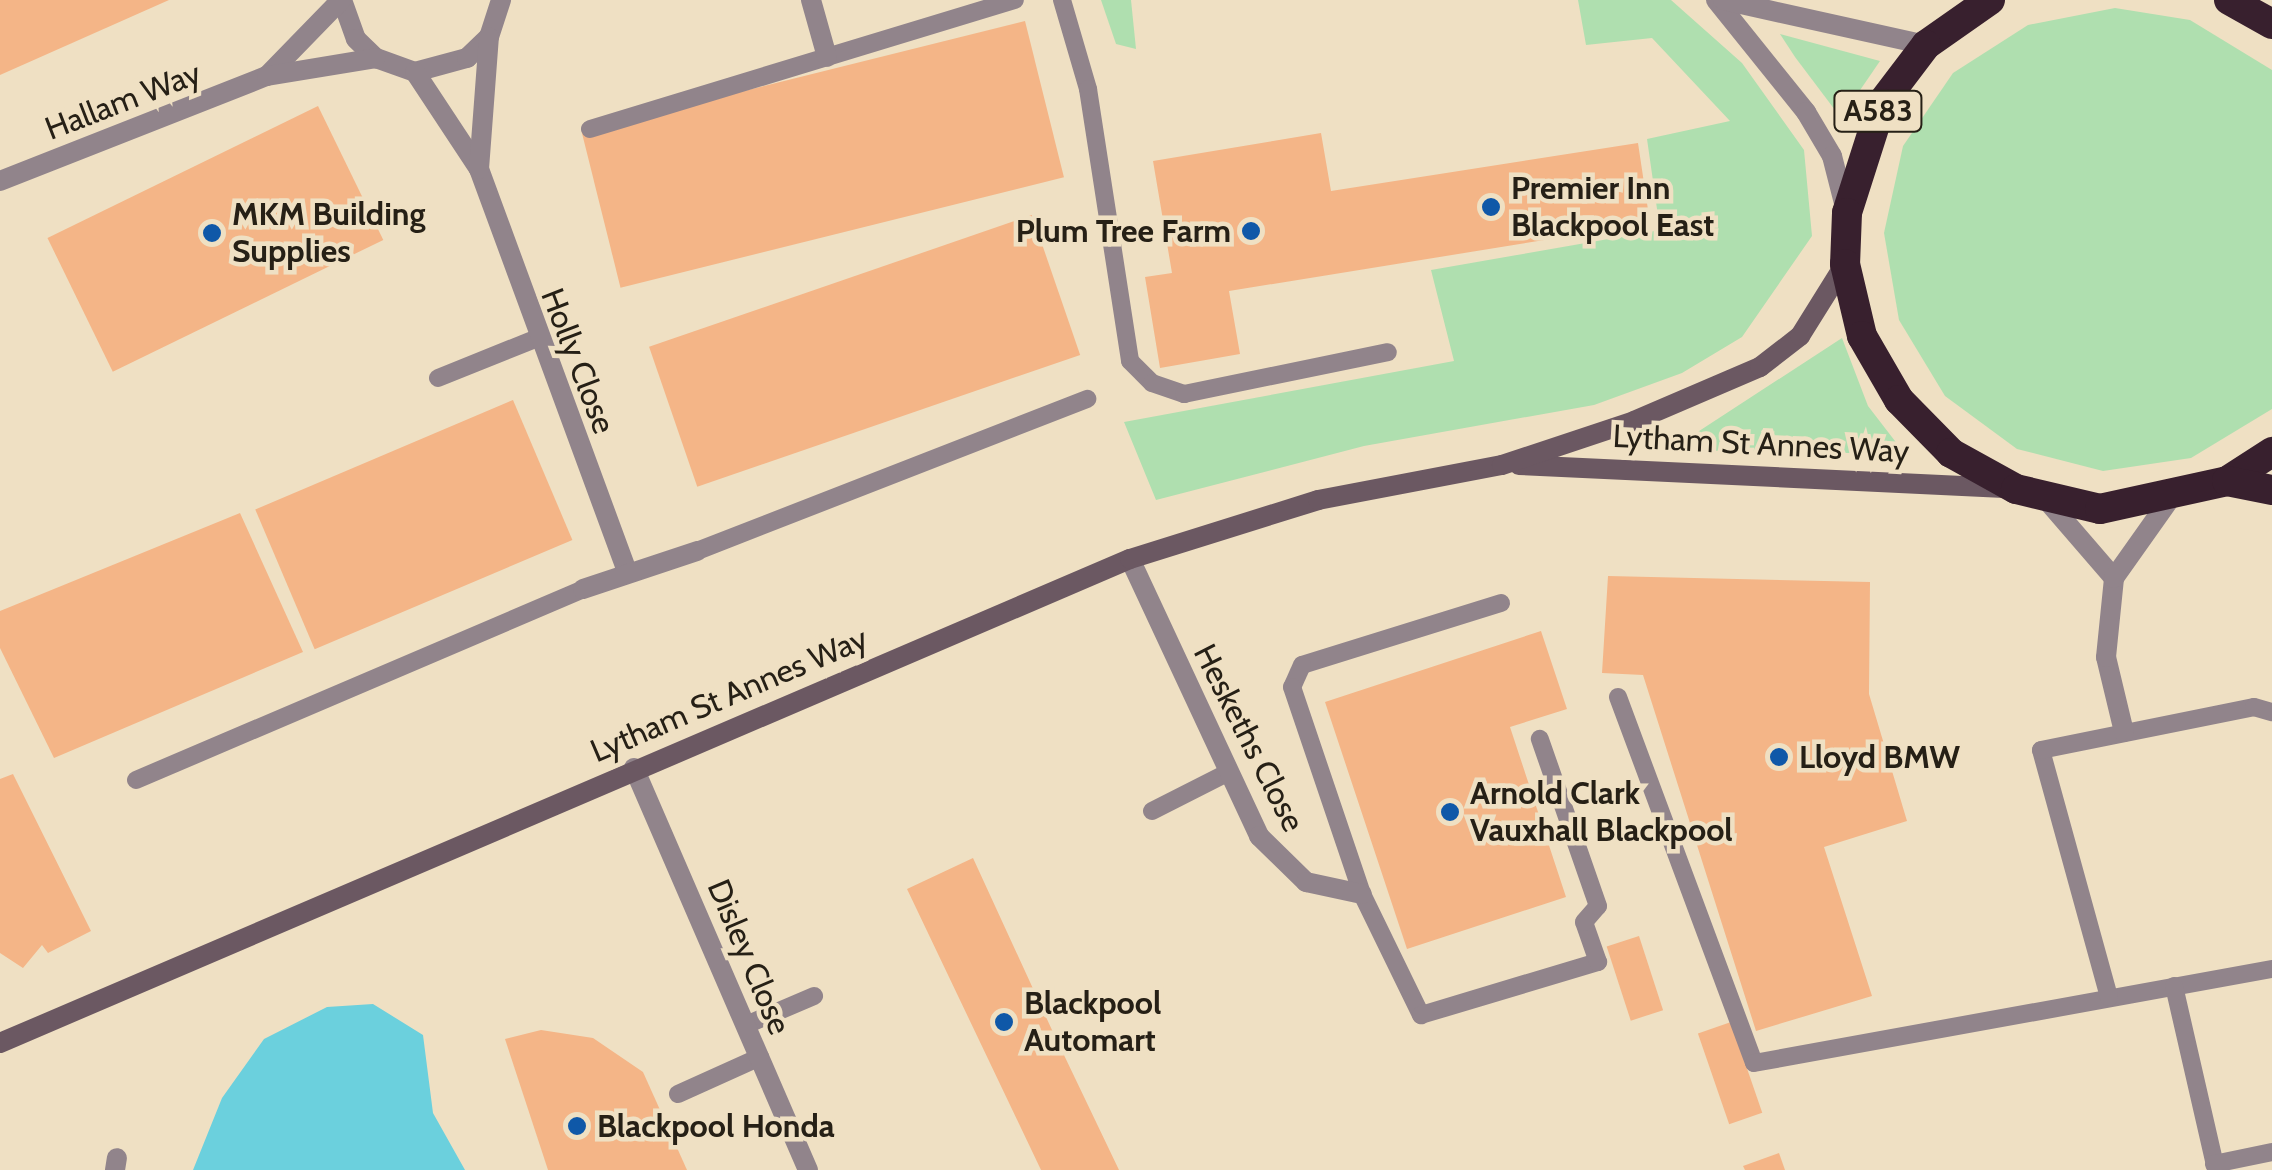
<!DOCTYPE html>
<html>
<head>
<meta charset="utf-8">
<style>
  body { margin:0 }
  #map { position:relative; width:2272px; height:1170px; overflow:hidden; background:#efe0c3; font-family:Cabin,sans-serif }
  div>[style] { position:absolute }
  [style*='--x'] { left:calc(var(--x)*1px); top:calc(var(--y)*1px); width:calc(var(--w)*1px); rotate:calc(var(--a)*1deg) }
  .green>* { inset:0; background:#afdfaf }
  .water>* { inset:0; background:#6bd0dd }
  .building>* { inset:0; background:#f4b587; transform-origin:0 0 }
  .lane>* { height:18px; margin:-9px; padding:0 9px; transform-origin:9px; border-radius:9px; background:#91848b }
  .street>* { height:20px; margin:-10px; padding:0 10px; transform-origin:10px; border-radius:10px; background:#91848b }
  .secondary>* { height:20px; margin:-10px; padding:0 10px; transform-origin:10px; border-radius:10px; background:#6b5862 }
  .highway>* { height:30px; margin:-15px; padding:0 15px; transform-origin:15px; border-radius:15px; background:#38202e }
  .dots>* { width:28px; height:28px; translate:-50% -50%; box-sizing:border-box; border:5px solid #efe0c3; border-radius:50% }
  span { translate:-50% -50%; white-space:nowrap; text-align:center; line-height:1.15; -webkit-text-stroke:9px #efe0c3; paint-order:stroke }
  .shield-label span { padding:2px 8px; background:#efe0c3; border:2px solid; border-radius:8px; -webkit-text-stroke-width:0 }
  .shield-label { font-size:30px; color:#262016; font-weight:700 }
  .street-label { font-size:32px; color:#262016 }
  .poi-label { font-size:32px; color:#262016; font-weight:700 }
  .left { translate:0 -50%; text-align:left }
  .right { translate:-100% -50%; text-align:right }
</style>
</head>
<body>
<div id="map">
  <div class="green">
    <div style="clip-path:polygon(1101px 0,1131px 0,1136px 49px,1116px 44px)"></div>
    <div style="clip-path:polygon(1578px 0,1671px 0,1742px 63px,1804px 150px,1812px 236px,1742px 337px,1682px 373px,1594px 405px,1364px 446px,1156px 500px,1124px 422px,1454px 361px,1431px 270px,1660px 230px,1647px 139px,1730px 121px,1652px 38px,1586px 45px)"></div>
    <div style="clip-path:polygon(2115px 8px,2190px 20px,2272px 70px,2272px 409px,2191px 458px,2103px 471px,2017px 449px,1945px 396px,1899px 320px,1884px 233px,1903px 146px,1953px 73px,2028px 25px)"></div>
    <div style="clip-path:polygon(1780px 34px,1880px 61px,1841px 118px,1795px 57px)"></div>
    <div style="clip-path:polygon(1842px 338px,1868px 406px,1905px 454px,1670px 450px)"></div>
  </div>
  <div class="water">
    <div style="clip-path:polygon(373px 1004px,423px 1035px,433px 1113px,465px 1170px,193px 1170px,222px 1098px,264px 1039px,327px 1007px)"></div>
  </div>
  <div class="building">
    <div style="clip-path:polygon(0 0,169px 0,0 75px)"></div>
    <div style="left:1025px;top:21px;width:161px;height:457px;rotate:76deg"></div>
    <div style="left:318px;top:106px;width:149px;height:301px;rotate:64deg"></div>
    <div style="clip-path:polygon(1321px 133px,1331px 191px,1638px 143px,1650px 223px,1229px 291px,1240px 354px,1160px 368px,1145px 277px,1172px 273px,1153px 161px)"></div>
    <div style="left:1032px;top:215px;width:148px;height:405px;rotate:71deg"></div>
    <div style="left:513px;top:400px;width:152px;height:280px;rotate:67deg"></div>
    <div style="clip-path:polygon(240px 513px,303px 652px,54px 758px,0 648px,0 611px)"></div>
    <div style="clip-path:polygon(1608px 576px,1870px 582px,1869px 694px,1907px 821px,1824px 847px,1872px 996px,1756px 1031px,1643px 675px,1602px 673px)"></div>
    <div style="clip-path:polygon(1541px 631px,1567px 709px,1510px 727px,1566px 897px,1407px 949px,1325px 702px)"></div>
    <div style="clip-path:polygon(13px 774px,91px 931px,48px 953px,42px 945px,23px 968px,0 953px,0 779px)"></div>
    <div style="clip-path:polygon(973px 858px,1052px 1030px,1119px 1170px,1041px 1170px,907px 889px)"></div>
    <div style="left:1639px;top:936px;width:78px;height:34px;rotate:72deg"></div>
    <div style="left:1731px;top:1022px;width:96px;height:35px;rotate:71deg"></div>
    <div style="clip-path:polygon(541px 1030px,593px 1038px,643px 1072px,687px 1170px,548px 1170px,505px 1039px)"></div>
    <div style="clip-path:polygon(1779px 1153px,1785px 1170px,1745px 1170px,1743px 1166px)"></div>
  </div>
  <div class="lane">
    <div style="--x:1062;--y:0;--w:93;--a:73.7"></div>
    <div style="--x:1088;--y:89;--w:275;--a:81.2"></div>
    <div style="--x:1130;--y:361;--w:31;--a:45"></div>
    <div style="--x:1152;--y:383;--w:34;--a:19"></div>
    <div style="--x:1184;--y:394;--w:208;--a:-11.6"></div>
    <div style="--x:590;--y:129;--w:444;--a:-16.9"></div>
    <div style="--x:438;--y:378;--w:105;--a:-21.9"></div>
    <div style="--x:697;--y:551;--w:419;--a:-21.3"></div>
    <div style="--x:1501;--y:603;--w:208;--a:162.7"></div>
    <div style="--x:1302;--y:665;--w:24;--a:114"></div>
    <div style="--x:1292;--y:687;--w:219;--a:71.3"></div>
    <div style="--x:1362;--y:894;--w:135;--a:64"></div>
    <div style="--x:1421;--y:1015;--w:185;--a:-16.7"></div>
    <div style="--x:1598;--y:962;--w:42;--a:-109.3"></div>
    <div style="--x:1584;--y:922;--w:21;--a:-49"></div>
    <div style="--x:1598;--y:906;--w:177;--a:-109.2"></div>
    <div style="--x:1618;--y:697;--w:390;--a:69.6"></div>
    <div style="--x:1754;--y:1063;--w:526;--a:-10.29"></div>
    <div style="--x:136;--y:780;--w:486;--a:-23.1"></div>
    <div style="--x:1152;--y:811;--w:84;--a:-26.9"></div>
    <div style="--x:2174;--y:986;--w:189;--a:77.1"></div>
    <div style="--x:2109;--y:997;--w:256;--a:-105.4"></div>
    <div style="--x:2041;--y:750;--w:217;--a:-11.4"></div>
    <div style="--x:2254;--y:707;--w:19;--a:16"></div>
    <div style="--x:746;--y:1025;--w:74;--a:-23.1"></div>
    <div style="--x:678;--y:1094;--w:90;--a:-24.3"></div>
    <div style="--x:2214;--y:1164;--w:59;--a:-11.7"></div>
  </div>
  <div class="street">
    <div style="--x:342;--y:0;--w:41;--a:70.3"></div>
    <div style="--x:356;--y:39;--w:28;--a:44"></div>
    <div style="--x:376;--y:58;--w:41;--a:19.7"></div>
    <div style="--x:415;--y:72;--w:54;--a:-15.1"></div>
    <div style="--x:467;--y:58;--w:30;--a:-44"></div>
    <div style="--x:489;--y:37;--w:39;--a:-72"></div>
    <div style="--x:811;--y:0;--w:59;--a:74.3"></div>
    <div style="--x:1716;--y:0;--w:144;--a:51.2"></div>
    <div style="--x:1806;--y:112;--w:51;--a:59.4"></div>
    <div style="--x:1832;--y:156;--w:57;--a:75.7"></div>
    <div style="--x:1723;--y:0;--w:208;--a:12.5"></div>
    <div style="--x:415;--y:72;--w:116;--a:56.6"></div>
    <div style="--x:479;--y:169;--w:428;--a:69.8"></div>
    <div style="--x:267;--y:76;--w:106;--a:-45.8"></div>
    <div style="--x:479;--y:169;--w:132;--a:-85.7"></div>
    <div style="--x:0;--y:181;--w:287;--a:-21.5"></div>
    <div style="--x:267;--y:76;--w:110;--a:-9.4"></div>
    <div style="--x:2044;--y:497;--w:107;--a:49.2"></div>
    <div style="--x:1130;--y:559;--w:306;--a:65"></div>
    <div style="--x:1259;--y:836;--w:66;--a:44.4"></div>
    <div style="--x:1306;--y:882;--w:57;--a:12.1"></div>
    <div style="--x:583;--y:589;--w:120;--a:-18.4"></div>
    <div style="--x:2124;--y:732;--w:77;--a:-103.5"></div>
    <div style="--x:2106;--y:657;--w:79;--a:-84.2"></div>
    <div style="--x:2114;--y:578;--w:97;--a:-54.7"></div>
    <div style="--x:634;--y:768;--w:438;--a:66.6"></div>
    <div style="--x:115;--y:1170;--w:12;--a:-81"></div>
  </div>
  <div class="secondary">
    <div style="--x:1519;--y:465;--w:486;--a:2.7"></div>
    <div style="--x:0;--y:1043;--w:1229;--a:-23.19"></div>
    <div style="--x:1130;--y:559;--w:197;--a:-17.4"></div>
    <div style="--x:1318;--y:500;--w:187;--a:-10.8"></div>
    <div style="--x:1502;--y:465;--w:139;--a:-18.4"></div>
    <div style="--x:1634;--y:421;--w:137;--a:-23.2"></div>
    <div style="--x:1760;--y:367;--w:51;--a:-37.8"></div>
    <div style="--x:1800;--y:336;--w:85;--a:-58"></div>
  </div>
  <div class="highway">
    <div style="--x:1990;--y:0;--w:78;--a:144.9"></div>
    <div style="--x:1926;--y:45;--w:73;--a:127.2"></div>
    <div style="--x:1882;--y:103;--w:115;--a:107.7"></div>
    <div style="--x:1847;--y:213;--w:51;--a:92.2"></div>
    <div style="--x:1845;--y:264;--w:74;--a:76.7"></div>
    <div style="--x:1862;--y:336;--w:74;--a:60"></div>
    <div style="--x:1899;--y:400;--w:74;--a:45.5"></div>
    <div style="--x:1951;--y:453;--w:74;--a:29"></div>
    <div style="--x:2016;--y:489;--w:86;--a:13.4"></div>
    <div style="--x:2100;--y:509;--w:130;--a:-12.4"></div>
    <div style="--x:2227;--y:481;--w:54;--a:-32.8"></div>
    <div style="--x:2229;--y:0;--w:49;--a:29.2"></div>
    <div style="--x:2227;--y:481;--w:46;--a:11.3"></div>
  </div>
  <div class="dots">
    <div style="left:1491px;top:207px;background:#0f58a8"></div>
    <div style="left:1251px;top:231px;background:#0f58a8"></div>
    <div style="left:212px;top:233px;background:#0f58a8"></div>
    <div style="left:1779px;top:757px;background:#0f58a8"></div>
    <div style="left:1450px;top:812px;background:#0f58a8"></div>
    <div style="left:1004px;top:1022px;background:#0f58a8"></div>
    <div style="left:577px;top:1126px;background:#0f58a8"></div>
  </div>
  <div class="shield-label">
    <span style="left:1878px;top:111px">A583</span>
  </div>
  <div class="street-label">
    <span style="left:123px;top:101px;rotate:-21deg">Hallam Way</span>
    <span style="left:578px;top:361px;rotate:69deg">Holly Close</span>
    <span style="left:1761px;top:444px;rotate:3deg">Lytham St Annes Way</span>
    <span style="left:729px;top:695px;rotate:-23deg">Lytham St Annes Way</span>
    <span style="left:1249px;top:738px;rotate:63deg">Heskeths Close</span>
    <span style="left:749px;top:957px;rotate:67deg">Disley Close</span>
  </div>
  <div class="poi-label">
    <span class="left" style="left:1511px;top:207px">Premier Inn<br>Blackpool East</span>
    <span class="left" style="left:232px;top:233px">MKM Building<br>Supplies</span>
    <span class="right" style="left:1231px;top:231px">Plum Tree Farm</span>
    <span class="left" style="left:1799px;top:757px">Lloyd BMW</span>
    <span class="left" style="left:1470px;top:812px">Arnold Clark<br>Vauxhall Blackpool</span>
    <span class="left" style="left:1024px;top:1022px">Blackpool<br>Automart</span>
    <span class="left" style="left:597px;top:1126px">Blackpool Honda</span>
  </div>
</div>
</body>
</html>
